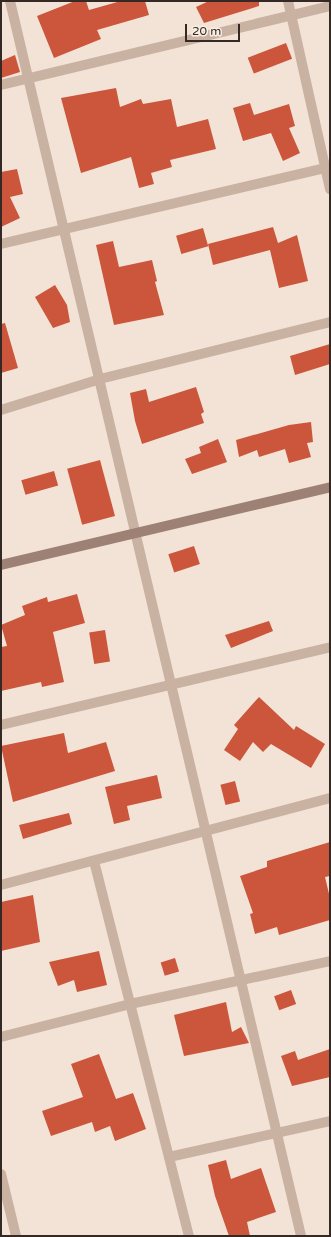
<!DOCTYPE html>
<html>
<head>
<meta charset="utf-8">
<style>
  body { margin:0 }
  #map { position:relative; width:331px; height:1237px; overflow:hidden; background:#f2e3d6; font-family:"Varela Round",sans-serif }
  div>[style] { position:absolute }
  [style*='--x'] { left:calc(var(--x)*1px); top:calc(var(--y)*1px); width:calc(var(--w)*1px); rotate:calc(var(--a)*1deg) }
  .building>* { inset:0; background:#cb563b; transform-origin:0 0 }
  .street>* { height:10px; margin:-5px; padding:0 5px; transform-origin:5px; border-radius:5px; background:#cab2a2 }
  .secondary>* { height:10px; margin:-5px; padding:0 5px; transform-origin:5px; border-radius:5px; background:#9d8174 }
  span { translate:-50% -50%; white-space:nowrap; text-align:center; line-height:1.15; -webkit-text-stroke:3px #faeee3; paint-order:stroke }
  .frame { position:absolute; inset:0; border:2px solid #342925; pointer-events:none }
  .scale { position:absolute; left:185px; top:24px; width:55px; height:18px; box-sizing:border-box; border:2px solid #342925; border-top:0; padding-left:5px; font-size:12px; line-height:14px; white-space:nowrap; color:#342925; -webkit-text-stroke:3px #faeee3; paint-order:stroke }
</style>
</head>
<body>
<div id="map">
  <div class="building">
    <div style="clip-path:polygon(75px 1px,86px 1px,89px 10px,121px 1px,145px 1px,149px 15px,97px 30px,101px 39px,54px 58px,37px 16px)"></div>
    <div style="clip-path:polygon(209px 1px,259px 1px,259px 6px,204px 23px,196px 7px)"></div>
    <div style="left:286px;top:43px;width:17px;height:41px;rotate:69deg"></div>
    <div style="clip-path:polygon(15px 55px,20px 72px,1px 78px,1px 61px)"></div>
    <div style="clip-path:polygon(116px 88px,120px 107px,141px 99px,143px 104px,171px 99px,177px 127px,208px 119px,216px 149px,170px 160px,172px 167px,151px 173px,154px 184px,139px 188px,131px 157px,81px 173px,61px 98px)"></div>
    <div style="clip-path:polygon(250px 103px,254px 115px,289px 104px,295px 126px,289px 128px,300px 153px,283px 161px,271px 133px,243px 141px,233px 108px)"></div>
    <div style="clip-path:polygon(17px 169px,23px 194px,10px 197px,20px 218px,1px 227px,1px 172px)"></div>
    <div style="clip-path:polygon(273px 227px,278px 243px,297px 235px,308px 281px,279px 288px,270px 250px,213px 265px,208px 244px)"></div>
    <div style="left:203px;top:228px;width:19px;height:28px;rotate:74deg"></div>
    <div style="clip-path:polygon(113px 241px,119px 267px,152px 260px,157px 281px,155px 282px,164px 315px,114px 325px,96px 245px)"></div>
    <div style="clip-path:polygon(55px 285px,67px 305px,70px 322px,53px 328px,35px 297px)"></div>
    <div style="clip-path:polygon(5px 323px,18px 368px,1px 373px,1px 324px)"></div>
    <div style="clip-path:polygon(330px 344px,330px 364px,295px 375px,290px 356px)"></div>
    <div style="clip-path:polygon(196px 387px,204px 412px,201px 414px,204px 423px,142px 444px,135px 421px,130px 393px,146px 389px,149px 402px)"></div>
    <div style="clip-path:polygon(311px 422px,313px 442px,307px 443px,311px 457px,289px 463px,285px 449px,259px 457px,257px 450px,239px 457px,236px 440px,289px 425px)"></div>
    <div style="clip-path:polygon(218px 439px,227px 462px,192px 474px,185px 459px,201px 453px,199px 447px)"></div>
    <div style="left:100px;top:460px;width:58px;height:34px;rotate:75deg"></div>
    <div style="left:54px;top:471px;width:15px;height:34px;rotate:74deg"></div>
    <div style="left:194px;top:546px;width:19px;height:27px;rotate:72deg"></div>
    <div style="clip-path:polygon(77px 594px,85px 623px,53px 632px,64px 682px,42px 687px,41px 682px,1px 691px,1px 647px,7px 646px,1px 625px,25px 615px,22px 606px,47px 597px,48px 602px)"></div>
    <div style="clip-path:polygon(269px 621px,273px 631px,231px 648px,225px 635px)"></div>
    <div style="left:105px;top:630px;width:32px;height:16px;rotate:81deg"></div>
    <div style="clip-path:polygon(259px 697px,294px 730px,296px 726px,325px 744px,311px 768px,271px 744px,263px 752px,253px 742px,240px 761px,224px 750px,238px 729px,234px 725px)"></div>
    <div style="clip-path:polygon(64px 733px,68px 753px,106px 742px,115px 771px,13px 802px,1px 746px)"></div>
    <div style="clip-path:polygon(157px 775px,162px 798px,127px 806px,130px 820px,114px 824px,105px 787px)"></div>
    <div style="left:235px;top:781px;width:21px;height:15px;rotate:76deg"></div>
    <div style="clip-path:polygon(69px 813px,72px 824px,23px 839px,19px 825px)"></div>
    <div style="clip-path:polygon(330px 842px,330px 876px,325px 877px,330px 898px,330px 920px,279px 935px,277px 927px,255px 934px,250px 914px,253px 913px,240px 876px,267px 867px,267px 861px)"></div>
    <div style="clip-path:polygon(33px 895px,40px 942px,1px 951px,1px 902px)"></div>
    <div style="clip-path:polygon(99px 951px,107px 985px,77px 992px,74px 980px,58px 986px,49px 962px)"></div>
    <div style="left:175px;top:958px;width:14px;height:15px;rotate:73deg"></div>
    <div style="left:291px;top:990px;width:15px;height:18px;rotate:70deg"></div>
    <div style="clip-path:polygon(226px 1002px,232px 1032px,241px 1027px,249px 1043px,184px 1056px,174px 1015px)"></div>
    <div style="clip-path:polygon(330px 1049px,330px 1077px,292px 1086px,281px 1056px,295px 1051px,298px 1060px)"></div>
    <div style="clip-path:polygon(99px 1054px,116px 1099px,133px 1093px,146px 1129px,115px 1141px,110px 1126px,95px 1132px,92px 1122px,51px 1136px,42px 1111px,83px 1097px,71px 1064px)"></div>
    <div style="clip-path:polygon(226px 1160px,231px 1179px,261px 1168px,276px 1212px,247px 1222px,250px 1236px,229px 1236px,215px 1196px,208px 1165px)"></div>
  </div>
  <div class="street">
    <div style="--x:10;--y:1;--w:1269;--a:76.74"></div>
    <div style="--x:288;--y:1;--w:193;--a:77.4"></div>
    <div style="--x:1;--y:85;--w:338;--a:-13.5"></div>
    <div style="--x:1;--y:244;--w:338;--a:-13.2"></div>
    <div style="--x:1;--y:410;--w:104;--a:-17.4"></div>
    <div style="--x:100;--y:379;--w:237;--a:-13.9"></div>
    <div style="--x:1;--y:725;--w:338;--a:-13.3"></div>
    <div style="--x:94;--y:861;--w:387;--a:75.8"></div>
    <div style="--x:1;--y:885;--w:340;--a:-14.8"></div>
    <div style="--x:1;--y:1037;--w:133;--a:-14.3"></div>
    <div style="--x:130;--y:1004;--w:205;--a:-12.1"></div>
    <div style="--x:169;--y:1157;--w:165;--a:-12.6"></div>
    <div style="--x:1;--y:1174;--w:64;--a:76.4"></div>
  </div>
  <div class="secondary">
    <div style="--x:1;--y:565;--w:338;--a:-13.3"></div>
  </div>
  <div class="frame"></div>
  <div class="scale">20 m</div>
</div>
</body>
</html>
